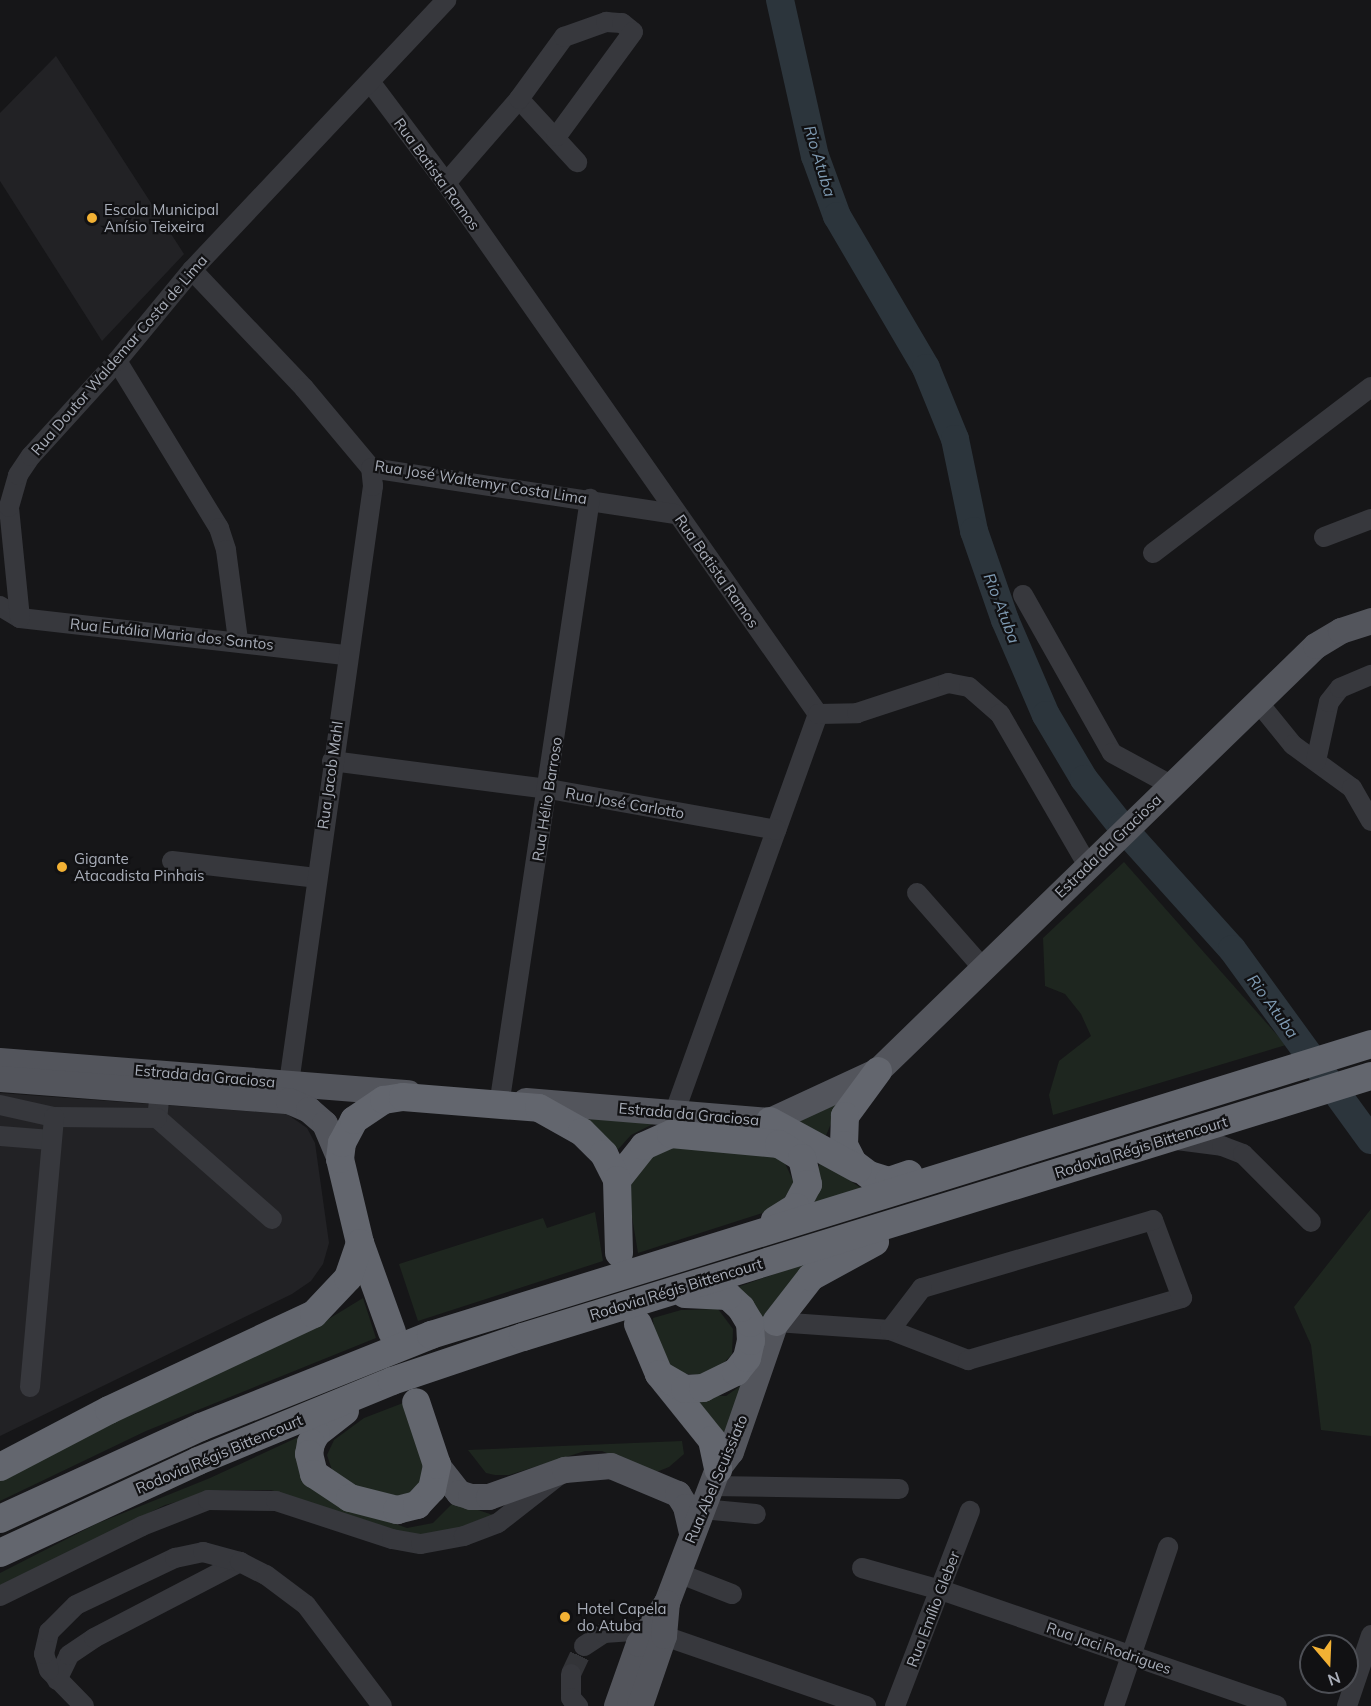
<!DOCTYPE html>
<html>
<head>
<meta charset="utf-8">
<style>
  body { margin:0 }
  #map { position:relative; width:1371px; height:1706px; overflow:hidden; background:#161618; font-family:Mulish,sans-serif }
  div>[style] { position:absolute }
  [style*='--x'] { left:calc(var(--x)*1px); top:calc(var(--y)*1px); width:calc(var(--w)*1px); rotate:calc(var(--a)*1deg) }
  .built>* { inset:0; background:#222225 }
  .green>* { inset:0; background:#1e261f }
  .river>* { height:28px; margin:-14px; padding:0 14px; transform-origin:14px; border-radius:14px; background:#2c353c }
  .minor-tunnel>* { height:20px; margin-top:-10px; transform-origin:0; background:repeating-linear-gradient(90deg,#333438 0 20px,transparent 0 30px) }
  .minor>* { height:20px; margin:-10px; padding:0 10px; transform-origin:10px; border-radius:10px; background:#37383d }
  .major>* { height:26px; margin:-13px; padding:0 13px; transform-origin:13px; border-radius:13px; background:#53555c }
  .highway>* { height:28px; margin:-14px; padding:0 14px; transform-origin:14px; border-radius:14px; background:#63666e }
  .dots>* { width:16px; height:16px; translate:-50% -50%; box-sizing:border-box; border:3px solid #111113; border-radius:50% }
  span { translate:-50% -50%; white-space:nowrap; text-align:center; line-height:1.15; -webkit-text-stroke:4.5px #111113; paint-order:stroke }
  .street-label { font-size:15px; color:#a8adb8 }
  .poi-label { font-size:15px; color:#a8adb8 }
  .left { translate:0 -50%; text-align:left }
  .water-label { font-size:16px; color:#7f9bb3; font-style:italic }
  .north { position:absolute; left:1299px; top:1634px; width:60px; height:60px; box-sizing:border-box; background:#111113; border:2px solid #4d4f55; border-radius:50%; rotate:161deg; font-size:16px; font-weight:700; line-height:24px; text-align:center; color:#a8adb8 }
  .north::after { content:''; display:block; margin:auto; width:21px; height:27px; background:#f2b134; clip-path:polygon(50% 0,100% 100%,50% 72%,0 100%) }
</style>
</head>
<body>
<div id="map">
  <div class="built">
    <div style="clip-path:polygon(56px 56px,184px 254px,102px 341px,0 181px,0 113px)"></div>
    <div style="clip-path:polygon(0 1093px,287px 1114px,307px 1128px,315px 1143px,329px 1243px,323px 1264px,311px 1281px,292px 1294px,0 1436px)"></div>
  </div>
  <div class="green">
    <div style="clip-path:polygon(1124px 862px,1286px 1045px,1053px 1115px,1049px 1095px,1059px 1061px,1091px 1036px,1081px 1014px,1065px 994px,1045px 986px,1043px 938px)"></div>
    <div style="clip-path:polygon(840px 1102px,825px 1138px,793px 1117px)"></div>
    <div style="clip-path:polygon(565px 1111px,659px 1121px,631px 1135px,614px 1154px)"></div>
    <div style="clip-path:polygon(667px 1145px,774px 1156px,785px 1163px,794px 1183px,778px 1208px,638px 1253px,627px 1187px,636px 1167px)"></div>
    <div style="clip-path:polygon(820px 1161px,864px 1190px,809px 1207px)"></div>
    <div style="clip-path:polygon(1371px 1209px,1371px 1436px,1321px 1430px,1311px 1345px,1294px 1307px)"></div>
    <div style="clip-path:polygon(595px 1212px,603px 1261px,418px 1321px,399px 1264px,543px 1218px,547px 1228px)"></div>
    <div style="clip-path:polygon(818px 1259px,761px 1340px,732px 1289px)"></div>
    <div style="clip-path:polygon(363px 1298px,376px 1338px,146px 1431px,0 1501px,0 1478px,128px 1412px,309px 1331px)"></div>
    <div style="clip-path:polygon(718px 1309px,733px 1329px,732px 1354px,723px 1364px,700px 1375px,674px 1373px,654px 1331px,653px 1318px,681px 1310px)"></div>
    <div style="clip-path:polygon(743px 1384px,726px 1437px,691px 1395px,726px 1396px)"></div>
    <div style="clip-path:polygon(403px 1403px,424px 1463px,421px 1482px,409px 1493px,394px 1497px,359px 1489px,332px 1470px,327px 1455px,334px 1440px,364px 1418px)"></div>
    <div style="clip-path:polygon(305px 1434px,341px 1505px,407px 1528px,433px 1523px,454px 1502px,493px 1515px,451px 1531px,408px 1536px,271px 1490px,220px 1490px,165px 1505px,0 1586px,0 1573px,96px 1524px,210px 1478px)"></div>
    <div style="clip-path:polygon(682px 1441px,684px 1454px,669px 1467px,654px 1473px,602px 1451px,585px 1451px,509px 1475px,495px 1475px,486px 1473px,468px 1450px)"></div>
  </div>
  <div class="river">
    <div style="--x:780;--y:0;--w:160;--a:77.4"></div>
    <div style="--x:815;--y:156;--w:64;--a:69.9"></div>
    <div style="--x:837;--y:216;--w:176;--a:59.6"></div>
    <div style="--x:926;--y:368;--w:77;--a:67.8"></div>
    <div style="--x:955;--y:439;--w:94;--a:78.3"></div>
    <div style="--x:974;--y:531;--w:94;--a:70.8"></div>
    <div style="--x:1005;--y:620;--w:103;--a:66.7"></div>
    <div style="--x:1046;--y:715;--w:74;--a:59.3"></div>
    <div style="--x:1084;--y:779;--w:61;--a:51.6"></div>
    <div style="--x:1122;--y:827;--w:164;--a:48"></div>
    <div style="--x:1232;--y:949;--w:236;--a:54"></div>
  </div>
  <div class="minor-tunnel">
    <div style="--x:571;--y:1674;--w:31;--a:-65"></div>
  </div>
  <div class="minor">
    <div style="--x:371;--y:83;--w:125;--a:53.1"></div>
    <div style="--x:446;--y:183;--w:648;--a:54.99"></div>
    <div style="--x:818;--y:714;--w:424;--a:109.8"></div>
    <div style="--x:519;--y:99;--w:86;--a:47.4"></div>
    <div style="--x:446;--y:183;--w:111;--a:-49"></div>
    <div style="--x:519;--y:99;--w:77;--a:-54"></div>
    <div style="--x:564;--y:37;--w:45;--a:-19.7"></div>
    <div style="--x:606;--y:22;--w:16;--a:4"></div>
    <div style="--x:622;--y:23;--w:14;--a:39"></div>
    <div style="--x:633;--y:32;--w:129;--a:126.2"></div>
    <div style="--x:192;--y:270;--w:163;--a:46.5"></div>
    <div style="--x:304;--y:388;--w:104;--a:50.1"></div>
    <div style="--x:371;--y:468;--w:308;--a:8.6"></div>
    <div style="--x:117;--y:361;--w:196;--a:58.6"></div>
    <div style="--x:219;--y:528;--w:23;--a:72"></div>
    <div style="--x:226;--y:550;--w:91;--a:82.4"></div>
    <div style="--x:1324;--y:537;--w:50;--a:-21"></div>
    <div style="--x:1153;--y:553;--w:274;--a:-37.3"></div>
    <div style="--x:1023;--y:595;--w:181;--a:60.6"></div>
    <div style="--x:1112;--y:753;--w:67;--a:28.5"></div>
    <div style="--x:0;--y:606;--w:23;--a:31"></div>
    <div style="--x:20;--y:618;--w:329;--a:6.5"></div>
    <div style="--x:20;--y:618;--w:112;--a:-95.7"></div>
    <div style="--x:9;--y:507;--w:33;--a:-74"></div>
    <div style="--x:18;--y:475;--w:23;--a:-56"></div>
    <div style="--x:31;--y:456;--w:128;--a:-47.8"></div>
    <div style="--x:117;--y:361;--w:118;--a:-50.5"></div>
    <div style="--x:192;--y:270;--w:371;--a:-46.7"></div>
    <div style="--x:1258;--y:702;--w:55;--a:50.9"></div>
    <div style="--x:1293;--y:745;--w:73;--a:36.1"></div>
    <div style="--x:1352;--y:788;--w:38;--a:60"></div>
    <div style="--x:818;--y:714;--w:39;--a:-1"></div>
    <div style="--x:857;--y:713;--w:96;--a:-18.2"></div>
    <div style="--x:948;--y:683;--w:21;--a:11"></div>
    <div style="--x:969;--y:687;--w:41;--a:41.1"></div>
    <div style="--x:1000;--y:714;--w:173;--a:59.9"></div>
    <div style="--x:332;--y:761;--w:219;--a:7.4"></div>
    <div style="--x:549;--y:789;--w:231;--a:10.2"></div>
    <div style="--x:1316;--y:761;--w:60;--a:-77.6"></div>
    <div style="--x:1329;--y:702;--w:18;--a:-52"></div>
    <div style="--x:1340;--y:688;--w:34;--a:-23"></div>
    <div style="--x:172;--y:861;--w:145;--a:6.7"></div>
    <div style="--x:917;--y:893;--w:100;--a:48.7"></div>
    <div style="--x:289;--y:1083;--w:603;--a:-81.99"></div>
    <div style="--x:373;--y:486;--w:18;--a:-96"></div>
    <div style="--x:160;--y:1091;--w:27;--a:96"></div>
    <div style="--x:157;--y:1118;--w:153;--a:41.3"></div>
    <div style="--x:500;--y:1099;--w:607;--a:-81.47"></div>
    <div style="--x:0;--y:1105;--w:55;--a:12.5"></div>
    <div style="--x:54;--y:1117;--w:103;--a:0.6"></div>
    <div style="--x:0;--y:1136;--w:51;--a:4.5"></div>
    <div style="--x:1177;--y:1140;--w:45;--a:7.6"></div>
    <div style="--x:1222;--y:1146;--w:22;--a:21"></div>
    <div style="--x:1243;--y:1154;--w:96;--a:45"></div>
    <div style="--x:776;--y:1322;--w:114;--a:4"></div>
    <div style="--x:890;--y:1330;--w:84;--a:21"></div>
    <div style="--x:968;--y:1360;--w:223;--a:-16.2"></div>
    <div style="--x:1182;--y:1298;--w:83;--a:-110.4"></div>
    <div style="--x:1153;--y:1220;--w:241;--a:163.6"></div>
    <div style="--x:922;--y:1288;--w:53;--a:127.3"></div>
    <div style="--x:30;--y:1387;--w:271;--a:-84.9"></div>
    <div style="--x:711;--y:1486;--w:188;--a:0.9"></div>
    <div style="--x:702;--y:1509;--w:54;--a:5.3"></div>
    <div style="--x:862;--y:1568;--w:82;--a:15.6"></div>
    <div style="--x:941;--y:1590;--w:355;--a:19"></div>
    <div style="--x:678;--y:1573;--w:58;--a:21.3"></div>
    <div style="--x:0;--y:1596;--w:158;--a:-26.2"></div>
    <div style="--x:142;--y:1526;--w:71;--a:-21.5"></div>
    <div style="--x:208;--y:1500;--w:68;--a:0.8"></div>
    <div style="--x:276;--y:1501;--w:122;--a:18.1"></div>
    <div style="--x:392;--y:1539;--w:29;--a:10"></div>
    <div style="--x:421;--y:1544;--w:44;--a:-10.5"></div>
    <div style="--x:464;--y:1536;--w:36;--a:-21"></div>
    <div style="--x:498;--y:1523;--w:76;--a:-38.1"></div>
    <div style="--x:584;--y:1646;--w:24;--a:-33"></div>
    <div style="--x:604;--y:1633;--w:43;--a:-4"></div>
    <div style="--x:647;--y:1630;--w:232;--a:19.1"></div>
    <div style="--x:571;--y:1674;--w:24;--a:90"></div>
    <div style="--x:571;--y:1698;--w:11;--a:49"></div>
    <div style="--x:57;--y:1680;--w:28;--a:-64"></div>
    <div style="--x:69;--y:1655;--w:30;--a:-34"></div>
    <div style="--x:94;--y:1638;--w:165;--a:-27.5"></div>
    <div style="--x:84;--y:1706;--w:50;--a:-134.2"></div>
    <div style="--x:49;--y:1670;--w:17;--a:-107"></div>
    <div style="--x:44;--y:1654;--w:23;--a:-77"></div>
    <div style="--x:49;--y:1632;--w:38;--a:-45"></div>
    <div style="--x:76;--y:1605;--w:110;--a:-25.4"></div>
    <div style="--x:175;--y:1558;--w:29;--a:-12"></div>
    <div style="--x:203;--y:1552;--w:38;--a:15"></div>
    <div style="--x:240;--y:1562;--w:29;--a:27"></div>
    <div style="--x:266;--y:1575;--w:50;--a:36.9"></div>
    <div style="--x:306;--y:1605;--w:126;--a:53"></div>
    <div style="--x:895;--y:1706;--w:209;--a:-69"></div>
    <div style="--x:1114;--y:1706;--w:168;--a:-71.2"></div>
    <div style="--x:1347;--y:1706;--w:75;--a:-71.3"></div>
  </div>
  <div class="major">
    <div style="--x:0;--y:1061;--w:410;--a:4.5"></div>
    <div style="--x:0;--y:1079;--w:290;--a:4.4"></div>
    <div style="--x:289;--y:1101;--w:22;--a:24"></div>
    <div style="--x:309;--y:1110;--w:21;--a:41"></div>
    <div style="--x:325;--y:1124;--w:38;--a:67"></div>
    <div style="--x:526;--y:1101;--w:245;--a:4.7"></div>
    <div style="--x:770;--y:1121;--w:119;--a:-24.8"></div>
    <div style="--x:878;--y:1071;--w:610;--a:-44.14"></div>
    <div style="--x:1316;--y:646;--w:29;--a:-31"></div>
    <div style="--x:1341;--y:631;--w:32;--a:-18"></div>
    <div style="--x:437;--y:1465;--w:36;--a:52"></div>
    <div style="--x:459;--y:1493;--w:13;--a:18"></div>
    <div style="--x:471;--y:1497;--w:18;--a:0"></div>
    <div style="--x:489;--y:1497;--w:81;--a:-19.6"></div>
    <div style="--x:565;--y:1470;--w:46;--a:-5"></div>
    <div style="--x:611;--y:1466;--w:73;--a:22.7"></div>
    <div style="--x:678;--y:1494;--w:15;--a:58"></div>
    <div style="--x:686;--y:1507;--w:28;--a:77"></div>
    <div style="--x:617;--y:1706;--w:66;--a:-70.5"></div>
    <div style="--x:639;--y:1644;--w:50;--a:-55.7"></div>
    <div style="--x:667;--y:1603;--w:143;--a:-69.2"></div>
    <div style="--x:718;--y:1469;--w:21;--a:-53"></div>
    <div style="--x:731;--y:1452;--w:138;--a:-70.9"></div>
    <div style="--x:640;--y:1706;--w:74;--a:-71.1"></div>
    <div style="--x:664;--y:1636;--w:33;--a:-85"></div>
  </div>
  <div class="highway">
    <div style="--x:878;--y:1071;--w:56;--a:126.3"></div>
    <div style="--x:845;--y:1116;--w:29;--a:92"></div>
    <div style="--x:844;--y:1145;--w:20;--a:63"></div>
    <div style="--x:853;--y:1163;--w:20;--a:37"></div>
    <div style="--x:869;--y:1175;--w:21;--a:17"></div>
    <div style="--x:889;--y:1181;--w:21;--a:-19"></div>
    <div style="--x:770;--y:1121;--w:100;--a:28.6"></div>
    <div style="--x:617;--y:1180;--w:43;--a:-51.5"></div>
    <div style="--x:644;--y:1146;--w:30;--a:-24"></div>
    <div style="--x:671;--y:1134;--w:108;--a:5.3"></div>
    <div style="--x:779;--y:1144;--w:27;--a:31"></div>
    <div style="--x:802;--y:1158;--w:27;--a:77"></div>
    <div style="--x:808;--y:1184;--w:26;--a:118"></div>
    <div style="--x:796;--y:1207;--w:25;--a:148"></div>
    <div style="--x:776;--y:1322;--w:57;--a:-52.1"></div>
    <div style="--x:811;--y:1277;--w:73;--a:-28.7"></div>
    <div style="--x:638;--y:1324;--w:54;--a:67.2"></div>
    <div style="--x:659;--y:1374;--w:85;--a:51.2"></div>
    <div style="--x:712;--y:1440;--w:30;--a:78"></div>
    <div style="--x:392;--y:1332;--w:95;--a:-109.8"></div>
    <div style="--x:360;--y:1243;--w:86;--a:-103.4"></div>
    <div style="--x:340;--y:1159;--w:16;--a:-83"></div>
    <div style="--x:342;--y:1143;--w:26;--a:-62"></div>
    <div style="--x:354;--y:1120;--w:36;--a:-34"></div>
    <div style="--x:384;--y:1100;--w:19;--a:-9"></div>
    <div style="--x:403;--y:1097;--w:136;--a:4.6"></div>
    <div style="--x:539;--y:1108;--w:49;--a:29.2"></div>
    <div style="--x:582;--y:1132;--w:31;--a:45"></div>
    <div style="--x:604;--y:1154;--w:29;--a:63"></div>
    <div style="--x:617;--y:1180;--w:73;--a:88.4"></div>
    <div style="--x:659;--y:1374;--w:30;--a:30"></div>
    <div style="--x:685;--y:1389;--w:18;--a:-3"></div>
    <div style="--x:703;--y:1388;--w:37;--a:-26"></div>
    <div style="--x:736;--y:1372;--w:18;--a:-52"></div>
    <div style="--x:747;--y:1358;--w:17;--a:-77"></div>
    <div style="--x:751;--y:1341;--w:18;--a:-93"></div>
    <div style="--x:750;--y:1323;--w:17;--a:-121"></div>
    <div style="--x:741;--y:1308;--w:18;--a:-137"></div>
    <div style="--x:728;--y:1296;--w:43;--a:-177.3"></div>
    <div style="--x:345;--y:1411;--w:37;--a:142"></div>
    <div style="--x:316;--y:1434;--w:10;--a:119"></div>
    <div style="--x:311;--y:1443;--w:11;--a:100"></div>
    <div style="--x:309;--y:1454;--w:21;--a:76"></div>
    <div style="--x:314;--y:1474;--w:43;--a:33.7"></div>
    <div style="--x:350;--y:1498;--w:49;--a:14.3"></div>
    <div style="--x:397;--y:1510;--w:21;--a:-14"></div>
    <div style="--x:417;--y:1505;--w:22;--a:-47"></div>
    <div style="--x:432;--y:1489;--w:25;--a:-78"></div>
    <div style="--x:437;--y:1465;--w:66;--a:-108.4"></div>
    <div style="--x:0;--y:1467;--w:123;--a:-27.6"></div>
    <div style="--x:109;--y:1410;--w:226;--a:-25.1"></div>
    <div style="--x:314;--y:1314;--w:50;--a:-46.6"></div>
    <div style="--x:348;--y:1278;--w:37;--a:-71"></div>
    <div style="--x:0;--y:1519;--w:221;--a:-24.6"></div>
    <div style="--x:201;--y:1427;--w:248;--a:-21.8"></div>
    <div style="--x:431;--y:1335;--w:984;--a:-17.2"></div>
    <div style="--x:0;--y:1553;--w:218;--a:-24.9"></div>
    <div style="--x:198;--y:1461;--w:210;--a:-22.4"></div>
    <div style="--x:392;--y:1381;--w:138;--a:-18.6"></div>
    <div style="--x:523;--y:1337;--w:887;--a:-17.11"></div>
  </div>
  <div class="dots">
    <div style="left:92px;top:218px;background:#f2b134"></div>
    <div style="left:62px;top:867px;background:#f2b134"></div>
    <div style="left:565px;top:1617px;background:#f2b134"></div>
  </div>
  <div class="street-label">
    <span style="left:437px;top:174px;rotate:54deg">Rua Batista Ramos</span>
    <span style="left:119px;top:355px;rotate:-49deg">Rua Doutor Waldemar Costa de Lima</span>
    <span style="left:481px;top:482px;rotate:9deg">Rua José Waltemyr Costa Lima</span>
    <span style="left:717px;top:571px;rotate:55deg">Rua Batista Ramos</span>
    <span style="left:172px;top:634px;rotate:6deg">Rua Eutália Maria dos Santos</span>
    <span style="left:330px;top:775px;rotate:-82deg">Rua Jacob Mahl</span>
    <span style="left:547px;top:799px;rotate:-81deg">Rua Hélio Barroso</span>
    <span style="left:625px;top:803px;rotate:10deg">Rua José Carlotto</span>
    <span style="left:1108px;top:846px;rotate:-44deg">Estrada da Graciosa</span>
    <span style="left:205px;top:1076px;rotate:5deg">Estrada da Graciosa</span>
    <span style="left:689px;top:1114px;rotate:5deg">Estrada da Graciosa</span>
    <span style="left:1141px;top:1147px;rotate:-17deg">Rodovia Régis Bittencourt</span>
    <span style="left:676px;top:1289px;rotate:-17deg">Rodovia Régis Bittencourt</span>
    <span style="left:219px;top:1454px;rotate:-23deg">Rodovia Régis Bittencourt</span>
    <span style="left:716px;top:1479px;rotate:-67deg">Rua Abel Scuissiato</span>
    <span style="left:933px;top:1609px;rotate:-69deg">Rua Emílio Gleber</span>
    <span style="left:1109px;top:1648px;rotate:19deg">Rua Jaci Rodrigues</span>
  </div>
  <div class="poi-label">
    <span class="left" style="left:104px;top:218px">Escola Municipal<br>Anísio Teixeira</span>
    <span class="left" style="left:74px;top:867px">Gigante<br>Atacadista Pinhais</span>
    <span class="left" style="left:577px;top:1617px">Hotel Capela<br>do Atuba</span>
  </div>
  <div class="water-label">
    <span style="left:820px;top:161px;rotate:73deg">Rio Atuba</span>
    <span style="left:1002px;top:608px;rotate:69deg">Rio Atuba</span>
    <span style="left:1273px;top:1006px;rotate:54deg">Rio Atuba</span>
  </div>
  <div class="north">N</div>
</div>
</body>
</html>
